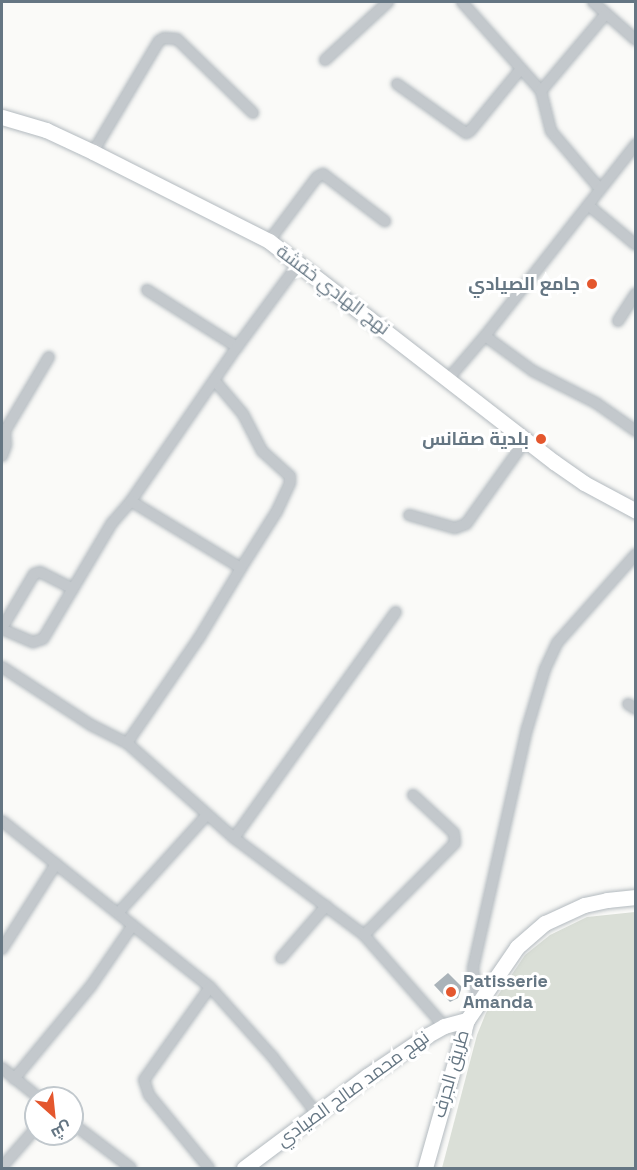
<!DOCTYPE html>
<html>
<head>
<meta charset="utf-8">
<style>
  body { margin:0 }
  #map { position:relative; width:637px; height:1170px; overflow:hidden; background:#fafaf8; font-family:"Space Grotesk",Cairo,sans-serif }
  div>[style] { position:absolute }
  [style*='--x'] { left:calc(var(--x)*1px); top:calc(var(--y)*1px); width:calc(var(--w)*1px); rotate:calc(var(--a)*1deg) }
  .green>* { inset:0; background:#dadfd7 }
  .building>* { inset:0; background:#aab3b9 }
  .roads { filter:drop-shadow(0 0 2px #b3babf) drop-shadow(0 0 2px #b3babf) }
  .street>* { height:10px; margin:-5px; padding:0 5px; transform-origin:5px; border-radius:5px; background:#c3c8cc }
  .secondary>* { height:15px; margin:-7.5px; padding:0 7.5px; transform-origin:7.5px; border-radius:7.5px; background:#fff }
  .dots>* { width:16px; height:16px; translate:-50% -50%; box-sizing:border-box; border:3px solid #fff; border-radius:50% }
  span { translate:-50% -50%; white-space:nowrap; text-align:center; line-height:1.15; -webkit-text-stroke:6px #fff; paint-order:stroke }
  .poi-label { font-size:18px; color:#657683; font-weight:700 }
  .right { translate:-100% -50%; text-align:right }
  .left { translate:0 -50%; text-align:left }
  .street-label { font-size:18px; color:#657683 }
  .frame { position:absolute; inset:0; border:3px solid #657683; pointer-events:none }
  .north { position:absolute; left:24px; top:1086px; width:60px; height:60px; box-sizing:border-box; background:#fff; border:2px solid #c1c8cd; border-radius:50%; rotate:153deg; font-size:16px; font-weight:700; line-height:24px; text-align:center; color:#657683 }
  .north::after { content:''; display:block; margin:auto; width:21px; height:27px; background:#e4572e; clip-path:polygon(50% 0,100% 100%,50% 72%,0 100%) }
</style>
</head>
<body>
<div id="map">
  <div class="green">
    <div style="clip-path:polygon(635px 912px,635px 1168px,442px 1168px,477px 1035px,486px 1013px,525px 955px,550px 935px,587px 917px)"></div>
  </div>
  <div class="building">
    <div style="clip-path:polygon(448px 973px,462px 987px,458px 998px,450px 1002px,434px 985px)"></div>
  </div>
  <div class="roads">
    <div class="street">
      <div style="--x:462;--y:2;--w:119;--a:48.4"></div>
      <div style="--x:593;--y:2;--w:57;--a:41.5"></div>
      <div style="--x:325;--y:60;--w:86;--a:-42.6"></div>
      <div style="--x:397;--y:84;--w:85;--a:35.4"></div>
      <div style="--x:466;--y:133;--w:4;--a:-27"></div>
      <div style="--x:470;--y:131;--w:79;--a:-50.7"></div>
      <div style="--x:93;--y:152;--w:129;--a:-59.3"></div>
      <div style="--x:159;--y:41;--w:6;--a:-31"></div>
      <div style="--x:164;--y:38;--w:13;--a:4"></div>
      <div style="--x:177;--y:39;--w:106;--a:44.2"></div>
      <div style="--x:600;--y:189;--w:76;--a:-130.2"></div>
      <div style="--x:551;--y:131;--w:41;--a:-104"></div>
      <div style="--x:541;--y:91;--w:99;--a:-49.9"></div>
      <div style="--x:588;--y:205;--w:62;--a:39.8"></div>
      <div style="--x:269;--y:241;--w:80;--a:-53.1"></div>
      <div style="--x:317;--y:177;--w:7;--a:-27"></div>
      <div style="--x:323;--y:174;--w:78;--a:37.2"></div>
      <div style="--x:147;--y:290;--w:107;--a:32.3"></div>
      <div style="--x:618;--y:321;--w:33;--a:-57"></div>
      <div style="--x:485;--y:336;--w:59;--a:36.1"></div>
      <div style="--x:533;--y:371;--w:71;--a:26.9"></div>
      <div style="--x:596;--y:403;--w:49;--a:35"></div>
      <div style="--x:448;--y:379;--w:57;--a:-49.3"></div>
      <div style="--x:485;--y:336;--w:244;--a:-51.8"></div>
      <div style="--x:215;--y:381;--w:43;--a:49.7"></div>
      <div style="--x:243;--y:414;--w:42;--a:62.8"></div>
      <div style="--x:262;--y:451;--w:38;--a:42"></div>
      <div style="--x:290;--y:476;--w:7;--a:90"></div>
      <div style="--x:290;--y:483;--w:31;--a:115"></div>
      <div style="--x:277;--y:511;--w:67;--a:122.3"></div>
      <div style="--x:2;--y:429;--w:4;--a:34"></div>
      <div style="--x:5;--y:431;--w:86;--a:-59.3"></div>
      <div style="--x:2;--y:456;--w:12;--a:-70"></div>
      <div style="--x:6;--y:445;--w:14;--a:-94"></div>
      <div style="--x:409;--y:515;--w:48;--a:15.8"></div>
      <div style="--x:455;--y:528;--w:12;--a:-20"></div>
      <div style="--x:466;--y:524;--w:103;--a:-54.5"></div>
      <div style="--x:2;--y:628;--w:63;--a:-59.3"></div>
      <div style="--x:34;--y:574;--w:6;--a:-18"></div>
      <div style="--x:40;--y:572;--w:37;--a:27"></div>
      <div style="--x:2;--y:629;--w:34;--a:23"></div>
      <div style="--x:33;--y:642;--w:10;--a:-17"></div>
      <div style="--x:43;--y:639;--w:135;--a:-59.3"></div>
      <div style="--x:112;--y:523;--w:29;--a:-49"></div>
      <div style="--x:131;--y:501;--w:187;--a:-55.5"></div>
      <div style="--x:237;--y:347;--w:104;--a:-53.6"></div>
      <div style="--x:2;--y:667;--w:106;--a:33.1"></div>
      <div style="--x:91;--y:725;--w:40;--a:26.6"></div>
      <div style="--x:127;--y:743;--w:143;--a:41.6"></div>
      <div style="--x:234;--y:838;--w:162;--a:36.7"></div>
      <div style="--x:364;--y:935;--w:121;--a:48.7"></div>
      <div style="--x:628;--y:704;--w:9;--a:32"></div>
      <div style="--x:127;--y:743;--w:127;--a:-55.6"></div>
      <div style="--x:199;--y:638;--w:82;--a:-59"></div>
      <div style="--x:241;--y:568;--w:129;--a:-148.7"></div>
      <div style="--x:2;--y:821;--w:266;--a:38.6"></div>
      <div style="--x:210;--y:987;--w:93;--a:48.1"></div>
      <div style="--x:272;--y:1056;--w:73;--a:52.2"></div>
      <div style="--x:234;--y:838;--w:278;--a:-54.4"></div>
      <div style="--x:119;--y:912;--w:130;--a:-47.8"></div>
      <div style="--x:364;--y:935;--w:129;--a:-45.3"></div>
      <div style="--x:455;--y:843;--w:10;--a:-96"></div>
      <div style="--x:454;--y:833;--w:56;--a:-137.2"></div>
      <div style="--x:2;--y:949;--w:101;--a:-57.6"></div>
      <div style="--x:281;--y:958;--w:69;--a:-49.1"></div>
      <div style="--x:478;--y:1001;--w:33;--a:-99"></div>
      <div style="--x:473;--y:968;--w:245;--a:-77.3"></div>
      <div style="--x:527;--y:729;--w:63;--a:-73.3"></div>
      <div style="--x:545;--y:669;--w:29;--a:-65"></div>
      <div style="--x:557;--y:643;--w:119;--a:-48.4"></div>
      <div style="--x:2;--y:1068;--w:48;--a:39"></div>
      <div style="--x:14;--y:1079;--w:121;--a:-50.4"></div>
      <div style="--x:91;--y:986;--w:74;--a:-55.5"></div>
      <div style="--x:72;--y:1123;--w:74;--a:37.3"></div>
      <div style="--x:2;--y:1167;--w:52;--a:-48.9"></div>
      <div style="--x:209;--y:1168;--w:94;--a:-129.4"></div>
      <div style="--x:149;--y:1095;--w:16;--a:-108"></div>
      <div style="--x:144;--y:1080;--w:114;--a:-54.6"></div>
    </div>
    <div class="secondary">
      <div style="--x:2;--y:117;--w:46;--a:16.5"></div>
      <div style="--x:46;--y:130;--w:52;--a:25.1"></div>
      <div style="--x:93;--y:152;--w:197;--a:26.8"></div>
      <div style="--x:269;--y:241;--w:361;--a:37.8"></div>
      <div style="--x:554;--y:462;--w:37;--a:35"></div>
      <div style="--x:584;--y:483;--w:59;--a:28.3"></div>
      <div style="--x:244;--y:1168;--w:154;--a:-36.8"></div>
      <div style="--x:367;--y:1076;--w:73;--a:-33.9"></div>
      <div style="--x:428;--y:1035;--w:18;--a:-29"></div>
      <div style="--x:444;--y:1026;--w:24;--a:-15"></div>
      <div style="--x:425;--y:1168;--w:154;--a:-74.2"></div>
      <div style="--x:467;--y:1020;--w:88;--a:-55.6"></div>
      <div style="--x:517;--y:947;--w:37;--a:-41"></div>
      <div style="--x:545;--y:923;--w:43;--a:-24.8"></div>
      <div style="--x:584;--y:905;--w:24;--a:-12"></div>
      <div style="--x:607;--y:900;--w:29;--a:-6"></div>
    </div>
  </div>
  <div class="dots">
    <div style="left:592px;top:284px;background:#e4572e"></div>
    <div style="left:541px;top:439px;background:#e4572e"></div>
    <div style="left:451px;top:992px;background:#e4572e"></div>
  </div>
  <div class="poi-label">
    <span class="right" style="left:580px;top:284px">جامع الصيادي</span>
    <span class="right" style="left:529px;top:439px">بلدية صقانس</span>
    <span class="left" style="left:463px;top:992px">Patisserie<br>Amanda</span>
  </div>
  <div class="street-label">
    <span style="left:333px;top:290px;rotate:37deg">نهج الهادي خفشة</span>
    <span style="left:451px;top:1074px;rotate:-74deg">طريق الجرف</span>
    <span style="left:353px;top:1089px;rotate:-36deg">نهج محمد صالح الصيادي</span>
  </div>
  <div class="frame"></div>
  <div class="north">ش</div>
</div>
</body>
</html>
